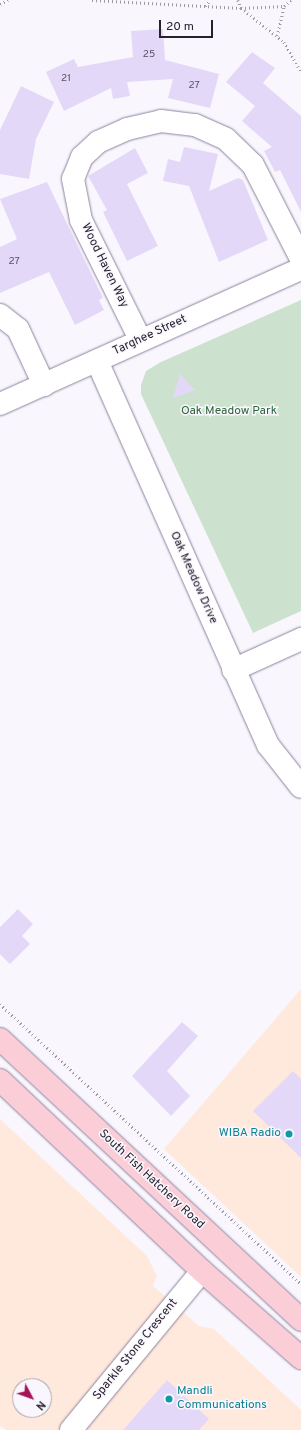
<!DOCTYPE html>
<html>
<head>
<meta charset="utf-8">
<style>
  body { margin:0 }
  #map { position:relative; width:301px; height:1430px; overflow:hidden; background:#f9f7fd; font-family:Overpass,sans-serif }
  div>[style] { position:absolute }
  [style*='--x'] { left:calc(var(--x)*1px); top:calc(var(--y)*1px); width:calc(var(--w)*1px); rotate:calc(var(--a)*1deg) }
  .commercial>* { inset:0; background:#ffe9dc }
  .green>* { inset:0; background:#cce2cf }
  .building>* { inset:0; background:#e4d8f8 }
  .path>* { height:2.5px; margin-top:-1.25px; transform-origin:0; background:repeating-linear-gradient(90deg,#9d9aa2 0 1px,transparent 0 4px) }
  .roads { filter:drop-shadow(0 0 1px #8d829f) drop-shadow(0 0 1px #8d829f) }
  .minor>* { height:22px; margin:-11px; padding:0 11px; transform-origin:11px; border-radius:11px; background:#fff }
  .major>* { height:22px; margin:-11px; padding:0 11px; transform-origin:11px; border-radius:11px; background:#facdd7 }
  .dots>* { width:11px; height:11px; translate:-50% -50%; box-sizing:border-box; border:2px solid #f9f7fd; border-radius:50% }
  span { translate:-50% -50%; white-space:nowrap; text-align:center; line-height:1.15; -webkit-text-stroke:3px #f9f7fd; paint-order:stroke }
  .number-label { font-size:10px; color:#564f60 }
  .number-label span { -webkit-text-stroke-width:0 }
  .street-label { font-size:12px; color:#26212d }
  .park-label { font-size:12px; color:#2f643c }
  .culture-label { font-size:12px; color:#0d838f }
  .right { translate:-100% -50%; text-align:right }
  .left { translate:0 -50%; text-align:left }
  .north { position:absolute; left:12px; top:1378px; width:40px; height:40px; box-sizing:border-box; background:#f9f7fd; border:1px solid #a5a1aa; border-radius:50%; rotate:131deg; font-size:11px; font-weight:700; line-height:16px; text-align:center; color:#26212d }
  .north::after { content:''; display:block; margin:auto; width:14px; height:18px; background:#a41456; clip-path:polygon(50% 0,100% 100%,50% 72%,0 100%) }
  .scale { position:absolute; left:159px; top:20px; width:54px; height:18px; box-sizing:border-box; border:2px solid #26212d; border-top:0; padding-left:5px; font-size:12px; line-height:14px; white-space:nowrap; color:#26212d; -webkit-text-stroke:3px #f9f7fd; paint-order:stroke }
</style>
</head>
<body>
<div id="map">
  <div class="commercial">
    <div style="clip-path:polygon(301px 989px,301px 1277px,164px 1149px)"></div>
    <div style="clip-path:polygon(evenodd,0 1119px,147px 1256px,157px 1276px,153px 1286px,199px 1326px,214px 1329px,301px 1410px,301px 1430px,6px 1430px,0 1426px,0 1119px,20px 1386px,44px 1386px,44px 1410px,20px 1410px,20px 1386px)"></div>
  </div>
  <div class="green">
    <div style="clip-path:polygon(301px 300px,301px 611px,253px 633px,141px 394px,141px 385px,146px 371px,161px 362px)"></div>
  </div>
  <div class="building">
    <div style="clip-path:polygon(163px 29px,165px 60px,219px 74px,210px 108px,168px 98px,173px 79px,127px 82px,130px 96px,113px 99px,111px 88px,64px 111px,46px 72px,74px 59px,78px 67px,133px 57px,131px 31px)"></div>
    <div style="clip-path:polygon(252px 52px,275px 68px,263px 83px,301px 116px,301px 212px,280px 170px,275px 172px,264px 151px,272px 147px,242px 121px,255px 106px,226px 82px)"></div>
    <div style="clip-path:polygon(21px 86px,54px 102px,36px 139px,29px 179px,0 174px,0 130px)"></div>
    <div style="clip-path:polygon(184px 147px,218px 154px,209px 191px,238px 178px,243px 180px,268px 240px,219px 262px,189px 186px,163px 181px,168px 159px,180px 162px)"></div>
    <div style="clip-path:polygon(135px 148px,148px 173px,127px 184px,158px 246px,127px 261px,103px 212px,107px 210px,88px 176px)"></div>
    <div style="clip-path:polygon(47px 182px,103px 298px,99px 300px,104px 310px,75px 325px,49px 272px,0 293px,0 247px,17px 239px,0 199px)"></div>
    <div style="clip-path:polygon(180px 374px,195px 390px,173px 398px)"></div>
    <div style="clip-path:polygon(18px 909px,33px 924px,22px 936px,30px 944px,10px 964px,0 954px,0 927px)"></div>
    <div style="clip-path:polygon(182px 1022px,198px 1036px,167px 1071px,190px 1096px,171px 1116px,132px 1076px)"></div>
    <div style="clip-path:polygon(293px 1071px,301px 1079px,301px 1158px,253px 1111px)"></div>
    <div style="clip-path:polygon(167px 1380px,209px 1419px,199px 1430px,123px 1430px)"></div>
  </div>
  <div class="path">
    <div style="--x:92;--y:0;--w:149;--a:3.1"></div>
    <div style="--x:241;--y:8;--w:43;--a:-2.7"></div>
    <div style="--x:284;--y:6;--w:9;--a:-41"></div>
    <div style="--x:238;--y:0;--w:9;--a:69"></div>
    <div style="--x:241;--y:8;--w:55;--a:38.3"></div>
    <div style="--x:284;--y:42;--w:34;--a:60"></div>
    <div style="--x:0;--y:4;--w:9;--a:-27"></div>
    <div style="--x:205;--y:6;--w:8;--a:-50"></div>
    <div style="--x:277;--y:36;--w:31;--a:-77"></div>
    <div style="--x:0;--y:1004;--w:411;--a:42.9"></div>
  </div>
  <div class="roads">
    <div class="minor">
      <div style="--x:0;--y:315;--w:23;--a:38"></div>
      <div style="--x:18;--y:329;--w:62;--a:65.1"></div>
      <div style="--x:140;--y:339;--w:133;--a:-116.4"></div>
      <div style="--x:81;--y:220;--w:42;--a:-101"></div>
      <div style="--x:73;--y:179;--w:24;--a:-68"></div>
      <div style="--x:82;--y:157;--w:22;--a:-43"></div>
      <div style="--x:98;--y:142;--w:32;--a:-24"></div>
      <div style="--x:127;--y:129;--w:35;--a:-13"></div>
      <div style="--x:161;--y:121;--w:34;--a:7"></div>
      <div style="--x:195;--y:125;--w:34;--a:24"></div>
      <div style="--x:226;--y:139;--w:37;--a:44"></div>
      <div style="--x:253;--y:165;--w:106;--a:62.9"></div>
      <div style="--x:97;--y:361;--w:420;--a:66"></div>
      <div style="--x:268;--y:745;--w:53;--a:51.8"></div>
      <div style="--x:0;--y:404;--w:330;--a:-24.2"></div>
      <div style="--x:233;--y:670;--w:75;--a:-24.5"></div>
      <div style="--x:71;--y:1430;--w:206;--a:-50.5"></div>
    </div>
    <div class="major">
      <div style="--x:0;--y:1039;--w:412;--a:43"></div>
      <div style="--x:0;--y:1080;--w:278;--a:43.4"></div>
      <div style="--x:202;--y:1271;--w:132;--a:41.3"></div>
    </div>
  </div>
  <div class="dots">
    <div style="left:289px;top:1134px;background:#0f9aa8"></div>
    <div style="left:169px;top:1399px;background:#0f9aa8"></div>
  </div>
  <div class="number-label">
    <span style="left:149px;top:55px">25</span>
    <span style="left:66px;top:79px">21</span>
    <span style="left:194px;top:86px">27</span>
    <span style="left:14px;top:262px">27</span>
  </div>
  <div class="street-label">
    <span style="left:104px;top:266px;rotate:64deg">Wood Haven Way</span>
    <span style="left:150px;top:336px;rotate:-25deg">Targhee Street</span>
    <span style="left:193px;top:578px;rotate:66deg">Oak Meadow Drive</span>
    <span style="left:151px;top:1180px;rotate:43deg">South Fish Hatchery Road</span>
    <span style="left:136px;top:1350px;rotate:-51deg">Sparkle Stone Crescent</span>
  </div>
  <div class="park-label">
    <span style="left:229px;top:412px">Oak Meadow Park</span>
  </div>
  <div class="culture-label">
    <span class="right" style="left:281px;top:1134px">WIBA Radio</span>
    <span class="left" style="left:177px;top:1399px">Mandli<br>Communications</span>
  </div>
  <div class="north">N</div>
  <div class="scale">20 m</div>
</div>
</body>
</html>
